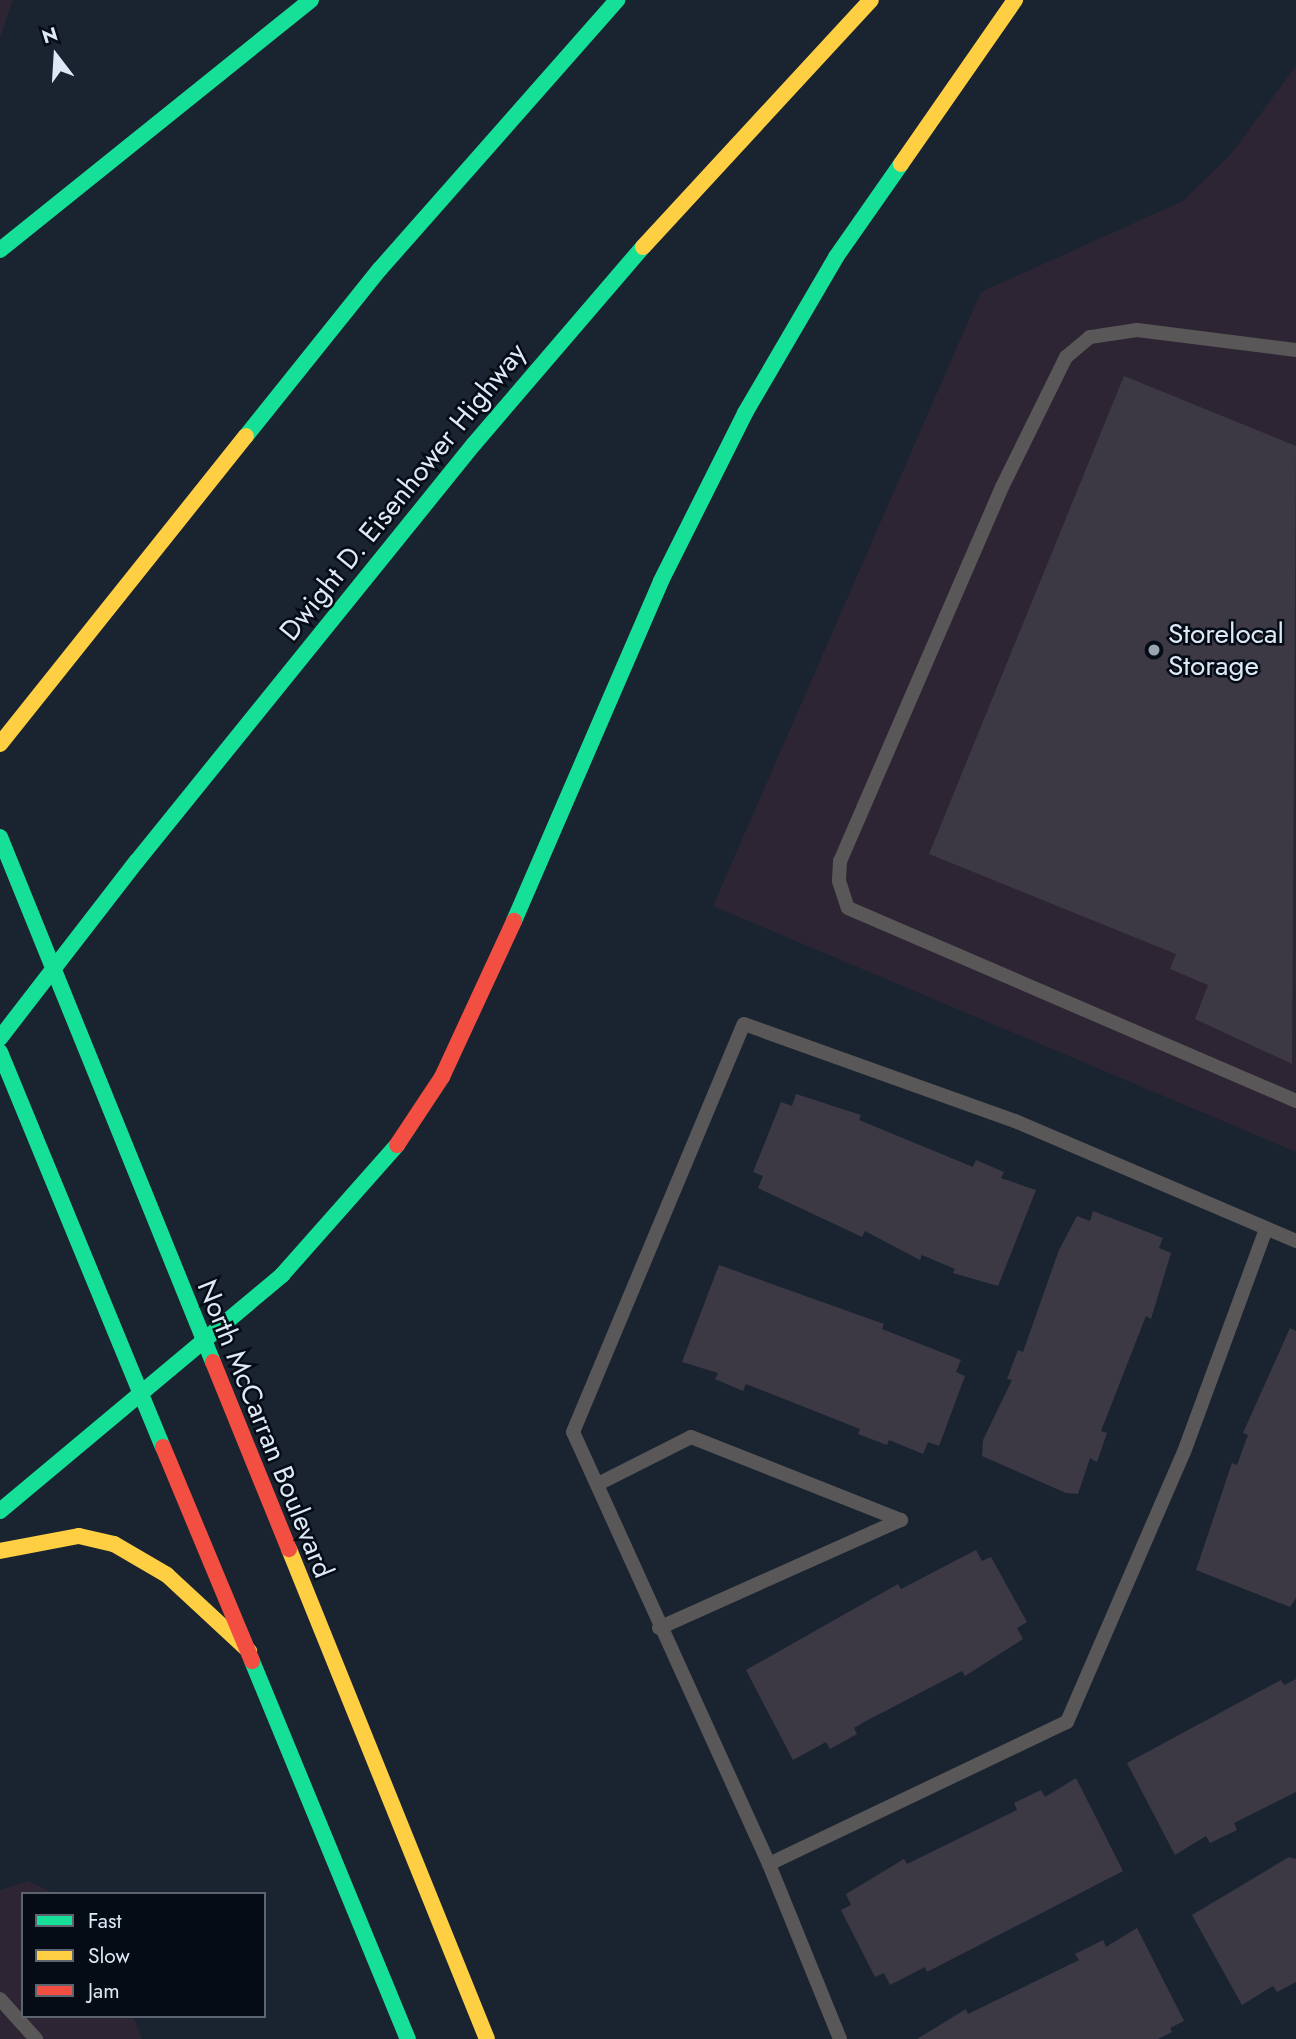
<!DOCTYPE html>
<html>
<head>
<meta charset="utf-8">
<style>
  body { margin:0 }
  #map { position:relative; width:1296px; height:2039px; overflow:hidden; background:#1a2430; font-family:Jost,sans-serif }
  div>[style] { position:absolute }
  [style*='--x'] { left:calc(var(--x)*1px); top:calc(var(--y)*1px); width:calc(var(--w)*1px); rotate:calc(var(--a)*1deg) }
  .commercial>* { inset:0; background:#2d2533 }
  .building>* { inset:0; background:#3c3945 }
  .lane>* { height:14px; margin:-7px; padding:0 7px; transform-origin:7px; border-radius:7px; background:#595757 }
  .fast>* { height:16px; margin:-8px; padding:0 8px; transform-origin:8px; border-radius:8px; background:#16e098 }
  .slow>* { height:16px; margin:-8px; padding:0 8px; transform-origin:8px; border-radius:8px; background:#ffcf43 }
  .jam>* { height:16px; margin:-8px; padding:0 8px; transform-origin:8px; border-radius:8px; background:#f24e42 }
  .fast-bridge>* { height:16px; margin:-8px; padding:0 8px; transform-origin:8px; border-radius:8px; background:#16e098 }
  .dots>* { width:19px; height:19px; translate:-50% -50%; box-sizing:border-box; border:4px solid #060c15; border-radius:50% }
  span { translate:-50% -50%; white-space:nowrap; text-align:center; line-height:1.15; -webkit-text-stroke:5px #060c15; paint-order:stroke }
  .street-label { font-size:28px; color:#dee9f7 }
  .poi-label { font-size:28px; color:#dee9f7 }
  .left { translate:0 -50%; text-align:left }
  .legend { position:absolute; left:21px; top:1892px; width:245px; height:126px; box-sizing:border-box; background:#060c15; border:2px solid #5c646f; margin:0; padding:9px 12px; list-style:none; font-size:21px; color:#dee9f7 }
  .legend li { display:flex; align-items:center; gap:14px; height:35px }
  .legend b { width:35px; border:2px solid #5c646f }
  .north { position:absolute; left:21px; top:21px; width:70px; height:70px; -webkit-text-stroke:5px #060c15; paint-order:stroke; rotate:343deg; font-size:19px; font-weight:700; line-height:28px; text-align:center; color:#dee9f7 }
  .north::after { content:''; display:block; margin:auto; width:24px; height:32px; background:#dee9f7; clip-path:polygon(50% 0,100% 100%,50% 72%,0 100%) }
</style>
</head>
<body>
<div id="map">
  <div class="commercial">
    <div style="clip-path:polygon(0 0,13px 0,0 37px)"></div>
    <div style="clip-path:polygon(1296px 66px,1296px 1152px,713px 906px,981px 292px,1183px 201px,1231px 154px)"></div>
    <div style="clip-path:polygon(28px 1881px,56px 1894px,23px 1894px,23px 2016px,133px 2016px,142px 2039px,0 2039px,0 1890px)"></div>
  </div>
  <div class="building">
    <div style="clip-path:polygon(1124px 376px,1296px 446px,1292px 1064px,1195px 1019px,1208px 985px,1170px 969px,1176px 954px,929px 854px)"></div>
    <div style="clip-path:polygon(796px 1094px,861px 1115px,859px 1120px,973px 1167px,976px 1160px,1004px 1172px,1001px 1178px,1036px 1190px,998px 1286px,953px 1273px,955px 1269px,922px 1255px,920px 1260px,865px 1231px,862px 1237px,758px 1188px,763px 1176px,753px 1172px,781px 1102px,792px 1106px)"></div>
    <div style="clip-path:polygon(1093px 1211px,1163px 1238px,1159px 1248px,1171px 1253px,1151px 1319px,1146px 1316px,1101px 1431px,1107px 1433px,1097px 1462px,1090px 1458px,1078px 1494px,1066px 1493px,982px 1456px,983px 1440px,1012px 1380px,1007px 1379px,1018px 1350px,1023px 1352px,1059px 1250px,1077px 1216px,1090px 1221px)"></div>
    <div style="clip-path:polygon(719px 1265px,884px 1324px,882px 1329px,961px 1360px,956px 1372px,965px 1376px,939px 1446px,928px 1442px,923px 1454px,889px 1440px,887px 1445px,858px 1434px,860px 1429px,746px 1384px,743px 1391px,715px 1379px,718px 1373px,682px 1362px)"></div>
    <div style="clip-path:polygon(1290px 1328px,1296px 1331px,1296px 1598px,1290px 1607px,1196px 1570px,1232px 1463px,1237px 1465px,1248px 1435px,1243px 1433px)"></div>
    <div style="clip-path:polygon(976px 1550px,982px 1561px,991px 1557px,1027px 1622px,1017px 1628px,1023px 1639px,965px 1676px,962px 1671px,866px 1721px,854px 1728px,857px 1734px,830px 1749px,826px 1742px,793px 1760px,746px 1670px,898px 1584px,901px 1589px)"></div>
    <div style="clip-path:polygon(1296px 1679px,1296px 1792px,1234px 1823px,1237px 1830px,1210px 1843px,1206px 1836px,1175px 1855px,1127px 1763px,1281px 1680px,1284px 1685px)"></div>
    <div style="clip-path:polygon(1076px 1778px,1123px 1871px,927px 1972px,925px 1967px,890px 1985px,884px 1973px,875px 1977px,841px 1910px,851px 1905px,846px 1894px,904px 1859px,907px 1864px,1017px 1810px,1014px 1803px,1041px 1790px,1045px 1797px)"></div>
    <div style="clip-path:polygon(1289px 1857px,1296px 1859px,1296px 1982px,1277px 1992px,1273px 1986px,1242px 2005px,1192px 1915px)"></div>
    <div style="clip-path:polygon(1137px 1928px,1184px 2021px,1170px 2028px,1172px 2032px,1158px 2039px,917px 2039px,966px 2009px,968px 2014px,1079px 1960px,1075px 1954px,1103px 1940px,1106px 1947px)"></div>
  </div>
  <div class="lane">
    <div style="--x:1296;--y:350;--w:160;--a:-172.8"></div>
    <div style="--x:1137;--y:330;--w:48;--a:171.5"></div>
    <div style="--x:1090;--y:337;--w:31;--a:140"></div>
    <div style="--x:1066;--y:357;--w:145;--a:116.2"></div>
    <div style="--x:1002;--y:487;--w:408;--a:113.4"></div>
    <div style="--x:840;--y:861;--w:20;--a:93"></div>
    <div style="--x:839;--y:881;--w:28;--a:72"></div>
    <div style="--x:848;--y:908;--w:488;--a:23.3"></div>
    <div style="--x:600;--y:1483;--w:102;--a:-26.8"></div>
    <div style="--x:691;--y:1437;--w:226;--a:21.6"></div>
    <div style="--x:659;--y:1628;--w:265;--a:-24.1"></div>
    <div style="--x:769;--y:1864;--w:330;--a:-25.5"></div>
    <div style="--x:1067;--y:1722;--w:294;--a:-66.6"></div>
    <div style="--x:1184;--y:1452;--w:238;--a:-69.8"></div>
    <div style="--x:0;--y:1999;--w:54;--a:48"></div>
    <div style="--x:840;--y:2039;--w:189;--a:-112.1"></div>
    <div style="--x:769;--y:1864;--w:474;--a:-114.4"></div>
    <div style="--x:573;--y:1432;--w:442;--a:-67.3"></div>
    <div style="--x:744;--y:1024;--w:288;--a:19.7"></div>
    <div style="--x:1015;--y:1121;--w:306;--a:23.1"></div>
  </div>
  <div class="fast">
    <div style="--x:0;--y:250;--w:399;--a:-38.8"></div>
    <div style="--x:246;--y:436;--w:214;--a:-51.3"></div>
    <div style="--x:380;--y:269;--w:359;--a:-48.6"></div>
    <div style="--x:0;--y:837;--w:567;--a:67.92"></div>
    <div style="--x:137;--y:861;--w:536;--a:-51.06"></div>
    <div style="--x:474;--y:444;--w:260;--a:-49.4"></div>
    <div style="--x:514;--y:921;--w:370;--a:-66.6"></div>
    <div style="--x:661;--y:581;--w:188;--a:-63.4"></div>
    <div style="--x:745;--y:413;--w:181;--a:-59.7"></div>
    <div style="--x:836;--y:257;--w:113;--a:-55"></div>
    <div style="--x:0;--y:1052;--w:427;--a:67.6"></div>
    <div style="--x:0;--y:1511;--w:368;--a:-39.9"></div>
    <div style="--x:282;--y:1275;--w:174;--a:-48.5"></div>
    <div style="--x:252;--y:1661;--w:409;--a:67.6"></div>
  </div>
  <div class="slow">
    <div style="--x:901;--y:164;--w:200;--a:-55.2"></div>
    <div style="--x:643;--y:247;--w:336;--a:-47.3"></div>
    <div style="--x:0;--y:744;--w:394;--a:-51.4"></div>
    <div style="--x:289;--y:1549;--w:528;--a:68"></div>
    <div style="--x:0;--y:1551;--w:80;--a:-10.8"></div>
    <div style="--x:79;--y:1536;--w:36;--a:13"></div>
    <div style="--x:114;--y:1544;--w:61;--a:30.3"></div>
    <div style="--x:167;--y:1575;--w:112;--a:42.8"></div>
  </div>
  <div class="jam">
    <div style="--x:397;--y:1145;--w:82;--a:-56.5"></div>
    <div style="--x:442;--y:1077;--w:172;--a:-65.2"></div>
    <div style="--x:213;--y:1362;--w:202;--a:67.9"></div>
    <div style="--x:163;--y:1447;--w:232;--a:67.4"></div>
  </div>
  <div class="fast-bridge">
    <div style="--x:0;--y:1038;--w:224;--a:-52.3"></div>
  </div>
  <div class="dots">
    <div style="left:1154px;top:650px;background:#99a4b1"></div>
  </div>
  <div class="street-label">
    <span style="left:403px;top:492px;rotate:-51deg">Dwight D. Eisenhower Highway</span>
    <span style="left:265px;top:1429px;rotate:68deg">North McCarran Boulevard</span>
  </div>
  <div class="poi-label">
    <span class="left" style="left:1168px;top:650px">Storelocal<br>Storage</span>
  </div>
  <ul class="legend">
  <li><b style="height:9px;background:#16e098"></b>Fast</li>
  <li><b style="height:9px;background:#ffcf43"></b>Slow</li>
  <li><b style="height:9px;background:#f24e42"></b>Jam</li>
  </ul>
  <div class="north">N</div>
</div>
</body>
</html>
